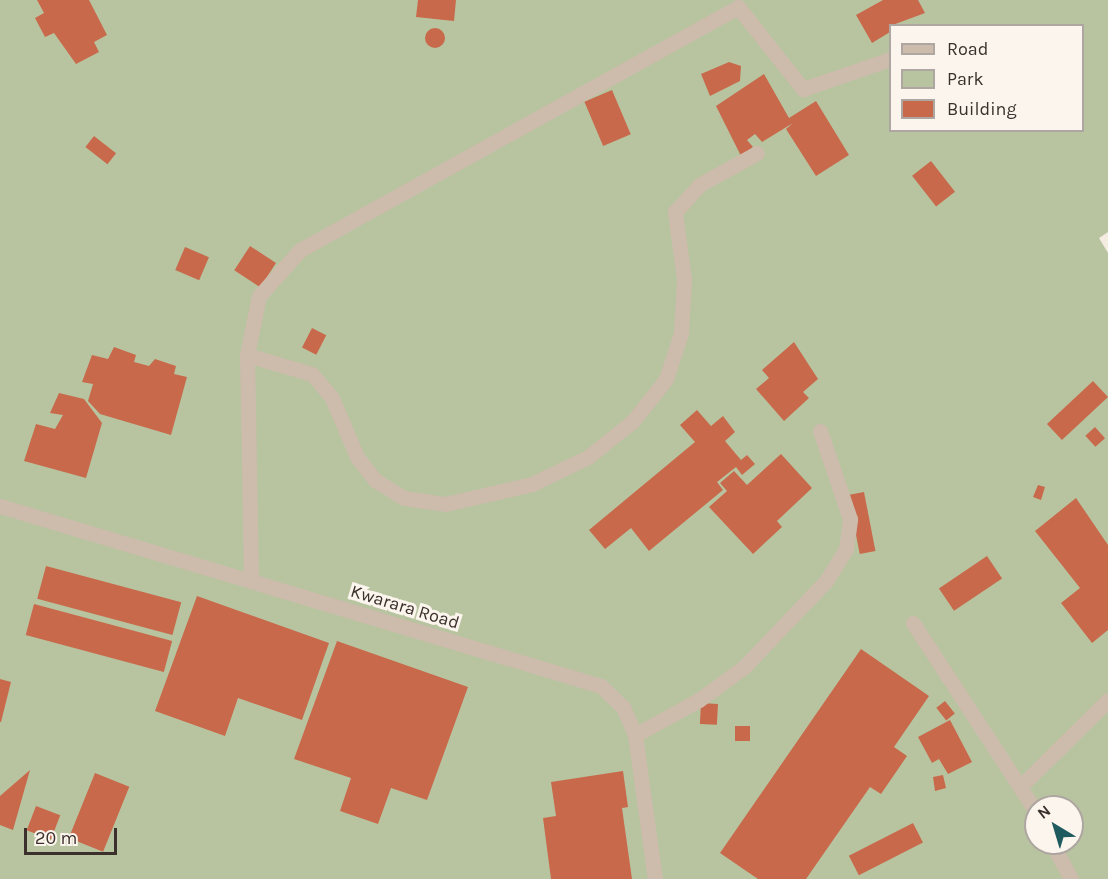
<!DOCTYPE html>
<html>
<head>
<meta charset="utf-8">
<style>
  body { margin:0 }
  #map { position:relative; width:1108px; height:879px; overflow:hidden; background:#f4ebe1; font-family:Karla,sans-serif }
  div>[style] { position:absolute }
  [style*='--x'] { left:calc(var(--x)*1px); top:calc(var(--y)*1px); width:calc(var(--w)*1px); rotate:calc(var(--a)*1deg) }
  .green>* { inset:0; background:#b8c4a0 }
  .building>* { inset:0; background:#c8694b; transform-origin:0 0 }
  .round { border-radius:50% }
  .minor>* { height:15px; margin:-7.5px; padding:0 7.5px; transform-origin:7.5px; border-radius:7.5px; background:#cdbbac }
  span { translate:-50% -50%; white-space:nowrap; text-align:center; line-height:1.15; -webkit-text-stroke:6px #fbf5ee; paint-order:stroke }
  .street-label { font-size:18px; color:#3b302b }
  .legend { position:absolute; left:889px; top:24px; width:195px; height:108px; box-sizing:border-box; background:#fbf5ee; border:2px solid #aea6a0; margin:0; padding:8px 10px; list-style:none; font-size:18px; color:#3b302b }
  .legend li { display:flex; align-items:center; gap:12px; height:30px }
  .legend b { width:30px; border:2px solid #aea6a0 }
  .north { position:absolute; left:1024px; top:795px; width:60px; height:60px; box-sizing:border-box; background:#fbf5ee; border:2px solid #aea6a0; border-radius:50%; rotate:322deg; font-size:16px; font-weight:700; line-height:24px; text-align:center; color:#3b302b }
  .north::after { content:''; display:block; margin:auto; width:21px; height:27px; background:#1f5a5e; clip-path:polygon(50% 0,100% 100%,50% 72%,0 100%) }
  .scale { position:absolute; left:24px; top:828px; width:93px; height:27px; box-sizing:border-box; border:3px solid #3b302b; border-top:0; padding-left:8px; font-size:18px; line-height:21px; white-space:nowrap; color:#3b302b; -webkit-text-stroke:4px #fbf5ee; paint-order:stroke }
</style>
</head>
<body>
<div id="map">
  <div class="green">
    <div style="clip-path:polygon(evenodd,0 0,1108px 0,1108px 232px,1099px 238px,1108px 253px,1108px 879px,0 879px,0 0,890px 26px,1082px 26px,1082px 130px,890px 130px,890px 26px,0 0,1036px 807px,1072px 807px,1072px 843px,1036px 843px,1036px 807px)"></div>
  </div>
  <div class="building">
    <div style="clip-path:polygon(37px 0,89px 0,107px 35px,94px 42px,99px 52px,76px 64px,54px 33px,45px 37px,35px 18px,44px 13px)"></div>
    <div style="clip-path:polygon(418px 0,456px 0,454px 21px,416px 17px)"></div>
    <div style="clip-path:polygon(883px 0,918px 0,925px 13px,890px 26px,890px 32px,872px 43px,856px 15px)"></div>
    <div class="round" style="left:425px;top:28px;width:20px;height:20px"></div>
    <div style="clip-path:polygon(729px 62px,741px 66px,740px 81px,710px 96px,701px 74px)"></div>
    <div style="clip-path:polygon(764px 74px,789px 118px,816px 101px,849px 155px,816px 176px,786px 129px,793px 123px,762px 142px,755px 134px,747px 140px,753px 147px,741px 156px,716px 106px)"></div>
    <div style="left:612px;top:90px;width:48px;height:30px;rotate:67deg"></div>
    <div style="left:94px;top:136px;width:28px;height:14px;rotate:38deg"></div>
    <div style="left:931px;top:161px;width:39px;height:24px;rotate:52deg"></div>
    <div style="left:250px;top:246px;width:31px;height:29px;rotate:33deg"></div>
    <div style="left:185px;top:247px;width:26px;height:25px;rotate:23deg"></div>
    <div style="left:312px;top:328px;width:16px;height:22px;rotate:27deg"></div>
    <div style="clip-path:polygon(794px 342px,818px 379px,803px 392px,809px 398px,784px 421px,756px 389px,769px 378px,762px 370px)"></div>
    <div style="clip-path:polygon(114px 347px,136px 355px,134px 362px,149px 366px,155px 359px,176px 366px,174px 374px,187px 377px,171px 435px,100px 414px,88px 401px,93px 384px,82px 382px,92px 355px,108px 359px)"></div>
    <div style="left:1093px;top:381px;width:22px;height:63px;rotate:47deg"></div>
    <div style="clip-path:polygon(59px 393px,84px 399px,102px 423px,86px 478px,24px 461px,36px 424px,55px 429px,63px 415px,50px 413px)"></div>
    <div style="clip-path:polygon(697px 410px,711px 426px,723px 416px,735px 432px,725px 441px,741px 460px,747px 455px,755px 464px,742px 475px,736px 467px,717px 482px,723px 490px,649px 551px,631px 528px,605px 549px,589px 530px,695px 442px,680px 425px)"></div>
    <div style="left:1095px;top:427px;width:15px;height:13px;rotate:48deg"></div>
    <div style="clip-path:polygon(781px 454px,812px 488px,777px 521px,782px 527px,753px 554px,709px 507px,727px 491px,720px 483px,734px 471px,747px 485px)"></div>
    <div style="clip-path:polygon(1038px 485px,1045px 487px,1041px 500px,1033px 497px)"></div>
    <div style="left:864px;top:492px;width:60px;height:16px;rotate:79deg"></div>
    <div style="clip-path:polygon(1076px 498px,1108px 545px,1108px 630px,1092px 643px,1061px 603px,1080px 588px,1035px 531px)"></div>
    <div style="left:987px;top:556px;width:27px;height:58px;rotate:56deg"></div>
    <div style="left:46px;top:566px;width:140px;height:34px;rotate:15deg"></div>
    <div style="clip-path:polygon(197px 596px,329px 643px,302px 720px,238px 698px,225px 736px,155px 711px)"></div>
    <div style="left:34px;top:604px;width:143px;height:32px;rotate:15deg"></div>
    <div style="clip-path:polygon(337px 641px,468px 687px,427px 800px,391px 788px,378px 824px,340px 811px,351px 778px,294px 759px)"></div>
    <div style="clip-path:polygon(861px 649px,929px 696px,894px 747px,907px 756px,881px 794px,870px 787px,806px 879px,758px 879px,720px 853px)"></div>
    <div style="clip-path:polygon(0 679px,11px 682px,1px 722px,0 722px)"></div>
    <div style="left:945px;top:701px;width:16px;height:11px;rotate:52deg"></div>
    <div style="left:701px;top:703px;width:17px;height:21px;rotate:3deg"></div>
    <div style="clip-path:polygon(950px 720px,972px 762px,948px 774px,939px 759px,932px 763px,918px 737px)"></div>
    <div style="left:735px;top:726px;width:15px;height:15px"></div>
    <div style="clip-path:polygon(30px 770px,13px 830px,0 825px,0 796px)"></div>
    <div style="clip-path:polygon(623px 771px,628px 807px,622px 808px,632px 879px,551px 879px,543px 818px,556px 816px,551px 782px)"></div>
    <div style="left:95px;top:773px;width:37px;height:70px;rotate:22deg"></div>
    <div style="clip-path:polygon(943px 775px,946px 788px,935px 791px,933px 777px)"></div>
    <div style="left:36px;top:806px;width:26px;height:26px;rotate:21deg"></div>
    <div style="left:913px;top:823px;width:22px;height:72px;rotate:63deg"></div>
  </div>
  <div class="minor">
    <div style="--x:247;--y:355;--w:68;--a:16.3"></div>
    <div style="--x:312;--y:374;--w:31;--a:50"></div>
    <div style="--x:332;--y:398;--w:64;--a:67"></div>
    <div style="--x:357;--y:457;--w:29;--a:52"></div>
    <div style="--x:375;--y:480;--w:34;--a:32"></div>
    <div style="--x:404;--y:498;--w:41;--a:8.3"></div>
    <div style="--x:445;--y:504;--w:89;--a:-12.9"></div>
    <div style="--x:532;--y:484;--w:62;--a:-25.7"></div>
    <div style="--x:588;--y:457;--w:58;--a:-38.7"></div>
    <div style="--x:633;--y:421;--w:53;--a:-51.8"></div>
    <div style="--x:666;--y:379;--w:48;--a:-71.9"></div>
    <div style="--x:681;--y:333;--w:54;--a:-86.8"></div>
    <div style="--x:684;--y:279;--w:68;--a:-97.7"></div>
    <div style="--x:675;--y:212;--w:36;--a:-48"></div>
    <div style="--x:699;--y:185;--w:66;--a:-28.9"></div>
    <div style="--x:0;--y:506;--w:627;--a:16.67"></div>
    <div style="--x:601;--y:686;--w:30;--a:44"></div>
    <div style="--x:623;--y:707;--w:30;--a:67"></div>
    <div style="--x:635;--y:735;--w:145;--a:82.1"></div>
    <div style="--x:251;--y:581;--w:226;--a:-91"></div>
    <div style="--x:247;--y:355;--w:60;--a:-78.5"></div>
    <div style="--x:259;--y:296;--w:62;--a:-48.3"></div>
    <div style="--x:300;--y:250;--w:501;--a:-29.02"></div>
    <div style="--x:738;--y:7;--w:105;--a:51.6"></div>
    <div style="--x:803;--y:89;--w:92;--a:-19"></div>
    <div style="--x:913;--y:623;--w:225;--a:56.9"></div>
    <div style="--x:635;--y:735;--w:73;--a:-28.7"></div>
    <div style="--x:699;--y:700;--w:56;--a:-36.3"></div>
    <div style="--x:744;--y:667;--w:119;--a:-46.4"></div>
    <div style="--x:826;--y:581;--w:38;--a:-58"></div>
    <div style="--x:846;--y:549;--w:30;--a:-82"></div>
    <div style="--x:850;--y:519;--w:93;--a:-108.8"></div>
    <div style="--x:1022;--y:785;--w:121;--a:-44.7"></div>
    <div style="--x:1052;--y:843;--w:41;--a:62.2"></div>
  </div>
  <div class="street-label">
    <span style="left:405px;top:607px;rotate:17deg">Kwarara Road</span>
  </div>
  <ul class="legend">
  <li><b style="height:8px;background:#cdbbac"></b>Road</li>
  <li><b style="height:16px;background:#b8c4a0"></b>Park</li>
  <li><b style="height:16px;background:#c8694b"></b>Building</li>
  </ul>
  <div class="north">N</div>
  <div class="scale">20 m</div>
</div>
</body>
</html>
